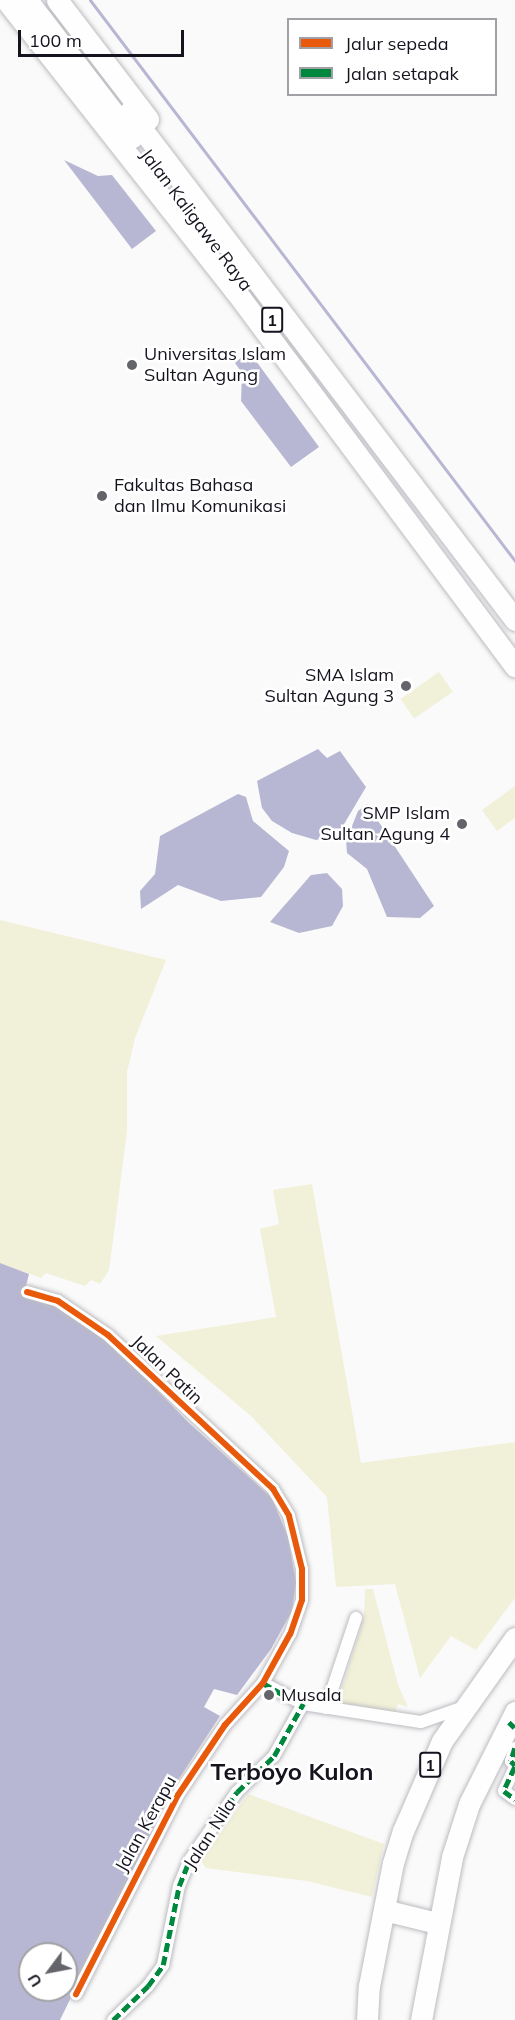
<!DOCTYPE html>
<html>
<head>
<meta charset="utf-8">
<style>
  body { margin:0 }
  #map { position:relative; width:515px; height:2020px; overflow:hidden; background:#fafafa; font-family:Mulish,sans-serif }
  div>[style] { position:absolute }
  [style*='--x'] { left:calc(var(--x)*1px); top:calc(var(--y)*1px); width:calc(var(--w)*1px); rotate:calc(var(--a)*1deg) }
  .green>* { inset:0; background:#f1f0d8; transform-origin:0 0 }
  .water>* { inset:0; background:#b8b7d3 }
  .stream>* { height:3px; margin:-1.5px; padding:0 1.5px; transform-origin:1.5px; border-radius:1.5px; background:#b8b7d3 }
  .roads { filter:drop-shadow(0 0 2px #bcbcc2) drop-shadow(0 0 2px #bcbcc2) }
  .minor>* { height:12px; margin:-6px; padding:0 6px; transform-origin:6px; border-radius:6px; background:#fefefe }
  .trunk>* { height:21px; margin:-10.5px; padding:0 10.5px; transform-origin:10.5px; border-radius:10.5px; background:#fefefe }
  .quiet>* { height:4.5px; margin-top:-2.25px; transform-origin:0; background:repeating-linear-gradient(90deg,#00873e 0 9px,transparent 0 13.5px) }
  .cycleway>* { height:6px; margin:-3px; padding:0 3px; transform-origin:3px; border-radius:3px; background:#e8590c }
  .dots>* { width:16px; height:16px; translate:-50% -50%; box-sizing:border-box; border:3px solid #fff; border-radius:50% }
  span { translate:-50% -50%; white-space:nowrap; text-align:center; line-height:1.15; -webkit-text-stroke:5px #fff; paint-order:stroke }
  .shield-label span { padding:2px 4px; background:#fff; border:2px solid; border-radius:4px; -webkit-text-stroke-width:0 }
  .shield-label { font-size:16px; color:#14131e; font-weight:700 }
  .street-label { font-size:18px; color:#14131e }
  .poi-label { font-size:18px; color:#14131e }
  .left { translate:0 -50%; text-align:left }
  .right { translate:-100% -50%; text-align:right }
  .district-label { font-size:24px; color:#14131e; font-weight:700 }
  .legend { position:absolute; left:287px; top:18px; width:210px; height:78px; box-sizing:border-box; background:#fff; border:2px solid #a1a1a5; margin:0; padding:8px 10px; list-style:none; font-size:18px; color:#14131e }
  .legend li { display:flex; align-items:center; gap:12px; height:30px }
  .legend b { width:30px; border:2px solid #a1a1a5 }
  .north { position:absolute; left:18px; top:1942px; width:60px; height:60px; box-sizing:border-box; background:#fff; border:2px solid #a1a1a5; border-radius:50%; rotate:238deg; font-size:16px; font-weight:700; line-height:24px; text-align:center; color:#14131e }
  .north::after { content:''; display:block; margin:auto; width:21px; height:27px; background:#64646b; clip-path:polygon(50% 0,100% 100%,50% 72%,0 100%) }
  .scale { position:absolute; left:18px; top:30px; width:166px; height:27px; box-sizing:border-box; border:3px solid #14131e; border-top:0; padding-left:8px; font-size:18px; line-height:21px; white-space:nowrap; color:#14131e; -webkit-text-stroke:4px #fff; paint-order:stroke }
</style>
</head>
<body>
<div id="map">
  <div class="green">
    <div style="left:439px;top:672px;width:24px;height:47px;rotate:55deg"></div>
    <div style="clip-path:polygon(515px 786px,515px 818px,497px 831px,482px 810px)"></div>
    <div style="clip-path:polygon(0 920px,166px 960px,135px 1038px,127px 1072px,127px 1131px,112px 1248px,109px 1270px,100px 1284px,91px 1280px,85px 1286px,46px 1273px,41px 1278px,0 1263px)"></div>
    <div style="clip-path:polygon(312px 1184px,361px 1463px,515px 1442px,515px 1598px,476px 1650px,451px 1636px,420px 1678px,395px 1584px,336px 1587px,327px 1497px,251px 1416px,156px 1336px,276px 1317px,260px 1229px,279px 1224px,273px 1190px)"></div>
    <div style="clip-path:polygon(365px 1589px,373px 1589px,398px 1685px,408px 1707px,398px 1704px,394px 1715px,337px 1705px,364px 1617px)"></div>
    <div style="clip-path:polygon(248px 1794px,384px 1844px,372px 1897px,307px 1881px,206px 1868px,201px 1861px)"></div>
  </div>
  <div class="water">
    <div style="clip-path:polygon(64px 160px,98px 176px,112px 175px,156px 231px,132px 249px)"></div>
    <div style="clip-path:polygon(245px 346px,319px 447px,291px 467px,241px 401px,242px 373px,235px 363px,243px 356px,241px 349px)"></div>
    <div style="clip-path:polygon(318px 749px,327px 758px,340px 751px,366px 787px,337px 836px,316px 840px,292px 833px,272px 821px,262px 808px,257px 781px)"></div>
    <div style="clip-path:polygon(238px 794px,246px 797px,253px 821px,289px 851px,284px 867px,261px 897px,221px 901px,178px 885px,141px 909px,140px 891px,155px 874px,160px 836px)"></div>
    <div style="clip-path:polygon(367px 804px,434px 906px,420px 918px,387px 917px,367px 869px,347px 853px,346px 841px,358px 811px)"></div>
    <div style="clip-path:polygon(327px 873px,342px 889px,343px 906px,332px 926px,299px 933px,270px 922px,311px 875px)"></div>
    <div style="clip-path:polygon(evenodd,0 1263px,29px 1274px,24px 1294px,71px 1312px,109px 1340px,187px 1421px,272px 1498px,288px 1537px,296px 1582px,292px 1611px,271px 1649px,237px 1695px,214px 1689px,204px 1707px,220px 1716px,173px 1788px,60px 2020px,0 2020px,0 1263px,30px 1954px,66px 1954px,66px 1990px,30px 1990px,30px 1954px)"></div>
  </div>
  <div class="stream">
    <div style="--x:90;--y:0;--w:704;--a:52.85"></div>
  </div>
  <div class="roads">
    <div class="minor">
      <div style="--x:27;--y:1292;--w:32;--a:16"></div>
      <div style="--x:58;--y:1301;--w:60;--a:34.2"></div>
      <div style="--x:108;--y:1335;--w:226;--a:43"></div>
      <div style="--x:273;--y:1489;--w:31;--a:59"></div>
      <div style="--x:289;--y:1516;--w:55;--a:76.2"></div>
      <div style="--x:302;--y:1569;--w:31;--a:90"></div>
      <div style="--x:302;--y:1600;--w:36;--a:109"></div>
      <div style="--x:290;--y:1634;--w:56;--a:118.9"></div>
      <div style="--x:263;--y:1683;--w:57;--a:132.1"></div>
      <div style="--x:225;--y:1725;--w:84;--a:123.9"></div>
      <div style="--x:178;--y:1795;--w:224;--a:117.1"></div>
      <div style="--x:263;--y:1683;--w:45;--a:27.7"></div>
      <div style="--x:303;--y:1704;--w:119;--a:8.7"></div>
      <div style="--x:421;--y:1722;--w:46;--a:-19.2"></div>
      <div style="--x:326;--y:1708;--w:95;--a:-71.6"></div>
      <div style="--x:515;--y:1748;--w:14;--a:107"></div>
      <div style="--x:511;--y:1761;--w:6;--a:45"></div>
      <div style="--x:515;--y:1767;--w:26;--a:115"></div>
      <div style="--x:504;--y:1791;--w:14;--a:36"></div>
      <div style="--x:113;--y:2020;--w:49;--a:-44.2"></div>
      <div style="--x:148;--y:1986;--w:26;--a:-54"></div>
      <div style="--x:163;--y:1965;--w:81;--a:-78.6"></div>
      <div style="--x:179;--y:1886;--w:27;--a:-68"></div>
      <div style="--x:189;--y:1861;--w:84;--a:-55.2"></div>
      <div style="--x:237;--y:1792;--w:52;--a:-44.2"></div>
      <div style="--x:274;--y:1756;--w:60;--a:-60.9"></div>
    </div>
    <div class="trunk">
      <div style="--x:6;--y:0;--w:372;--a:51.8"></div>
      <div style="--x:236;--y:292;--w:467;--a:53.3"></div>
      <div style="--x:27;--y:0;--w:173;--a:52.5"></div>
      <div style="--x:57;--y:0;--w:150;--a:52.6"></div>
      <div style="--x:129;--y:112;--w:638;--a:52.77"></div>
      <div style="--x:384;--y:1910;--w:55;--a:13.8"></div>
      <div style="--x:367;--y:2020;--w:34;--a:-87"></div>
      <div style="--x:369;--y:1986;--w:125;--a:-79"></div>
      <div style="--x:393;--y:1863;--w:34;--a:-73"></div>
      <div style="--x:403;--y:1831;--w:98;--a:-66.6"></div>
      <div style="--x:442;--y:1741;--w:126;--a:-54.7"></div>
      <div style="--x:421;--y:2020;--w:166;--a:-79.2"></div>
      <div style="--x:452;--y:1857;--w:56;--a:-72.2"></div>
      <div style="--x:469;--y:1804;--w:103;--a:-63.4"></div>
    </div>
  </div>
  <div class="quiet">
    <div style="--x:263;--y:1683;--w:24;--a:30"></div>
    <div style="--x:509;--y:1722;--w:8;--a:45"></div>
    <div style="--x:515;--y:1748;--w:14;--a:107"></div>
    <div style="--x:511;--y:1761;--w:6;--a:45"></div>
    <div style="--x:515;--y:1767;--w:26;--a:115"></div>
    <div style="--x:504;--y:1791;--w:14;--a:36"></div>
    <div style="--x:113;--y:2020;--w:49;--a:-44.2"></div>
    <div style="--x:148;--y:1986;--w:26;--a:-54"></div>
    <div style="--x:163;--y:1965;--w:81;--a:-78.6"></div>
    <div style="--x:179;--y:1886;--w:27;--a:-68"></div>
    <div style="--x:189;--y:1861;--w:84;--a:-55.2"></div>
    <div style="--x:237;--y:1792;--w:52;--a:-44.2"></div>
    <div style="--x:274;--y:1756;--w:60;--a:-60.9"></div>
  </div>
  <div class="cycleway">
    <div style="--x:27;--y:1292;--w:32;--a:16"></div>
    <div style="--x:58;--y:1301;--w:60;--a:34.2"></div>
    <div style="--x:108;--y:1335;--w:226;--a:43"></div>
    <div style="--x:273;--y:1489;--w:31;--a:59"></div>
    <div style="--x:289;--y:1516;--w:55;--a:76.2"></div>
    <div style="--x:302;--y:1569;--w:31;--a:90"></div>
    <div style="--x:302;--y:1600;--w:36;--a:109"></div>
    <div style="--x:290;--y:1634;--w:56;--a:118.9"></div>
    <div style="--x:263;--y:1683;--w:57;--a:132.1"></div>
    <div style="--x:225;--y:1725;--w:84;--a:123.9"></div>
    <div style="--x:178;--y:1795;--w:224;--a:117.1"></div>
  </div>
  <div class="dots">
    <div style="left:132px;top:365px;background:#64646b"></div>
    <div style="left:102px;top:496px;background:#64646b"></div>
    <div style="left:406px;top:686px;background:#64646b"></div>
    <div style="left:462px;top:824px;background:#64646b"></div>
    <div style="left:269px;top:1695px;background:#64646b"></div>
  </div>
  <div class="shield-label">
    <span style="left:272px;top:320px">1</span>
    <span style="left:430px;top:1765px">1</span>
  </div>
  <div class="street-label">
    <span style="left:196px;top:220px;rotate:53deg">Jalan Kaligawe Raya</span>
    <span style="left:167px;top:1370px;rotate:44deg">Jalan Patin</span>
    <span style="left:146px;top:1824px;rotate:-61deg">Jalan Kerapu</span>
    <span style="left:210px;top:1834px;rotate:-57deg">Jalan Nila</span>
  </div>
  <div class="poi-label">
    <span class="left" style="left:144px;top:365px">Universitas Islam<br>Sultan Agung</span>
    <span class="left" style="left:114px;top:496px">Fakultas Bahasa<br>dan Ilmu Komunikasi</span>
    <span class="right" style="left:394px;top:686px">SMA Islam<br>Sultan Agung 3</span>
    <span class="right" style="left:450px;top:824px">SMP Islam<br>Sultan Agung 4</span>
    <span class="left" style="left:281px;top:1695px">Musala</span>
  </div>
  <div class="district-label">
    <span style="left:292px;top:1772px">Terboyo Kulon</span>
  </div>
  <ul class="legend">
  <li><b style="height:8px;background:#e8590c"></b>Jalur sepeda</li>
  <li><b style="height:8px;background:#00873e"></b>Jalan setapak</li>
  </ul>
  <div class="north">U</div>
  <div class="scale">100 m</div>
</div>
</body>
</html>
